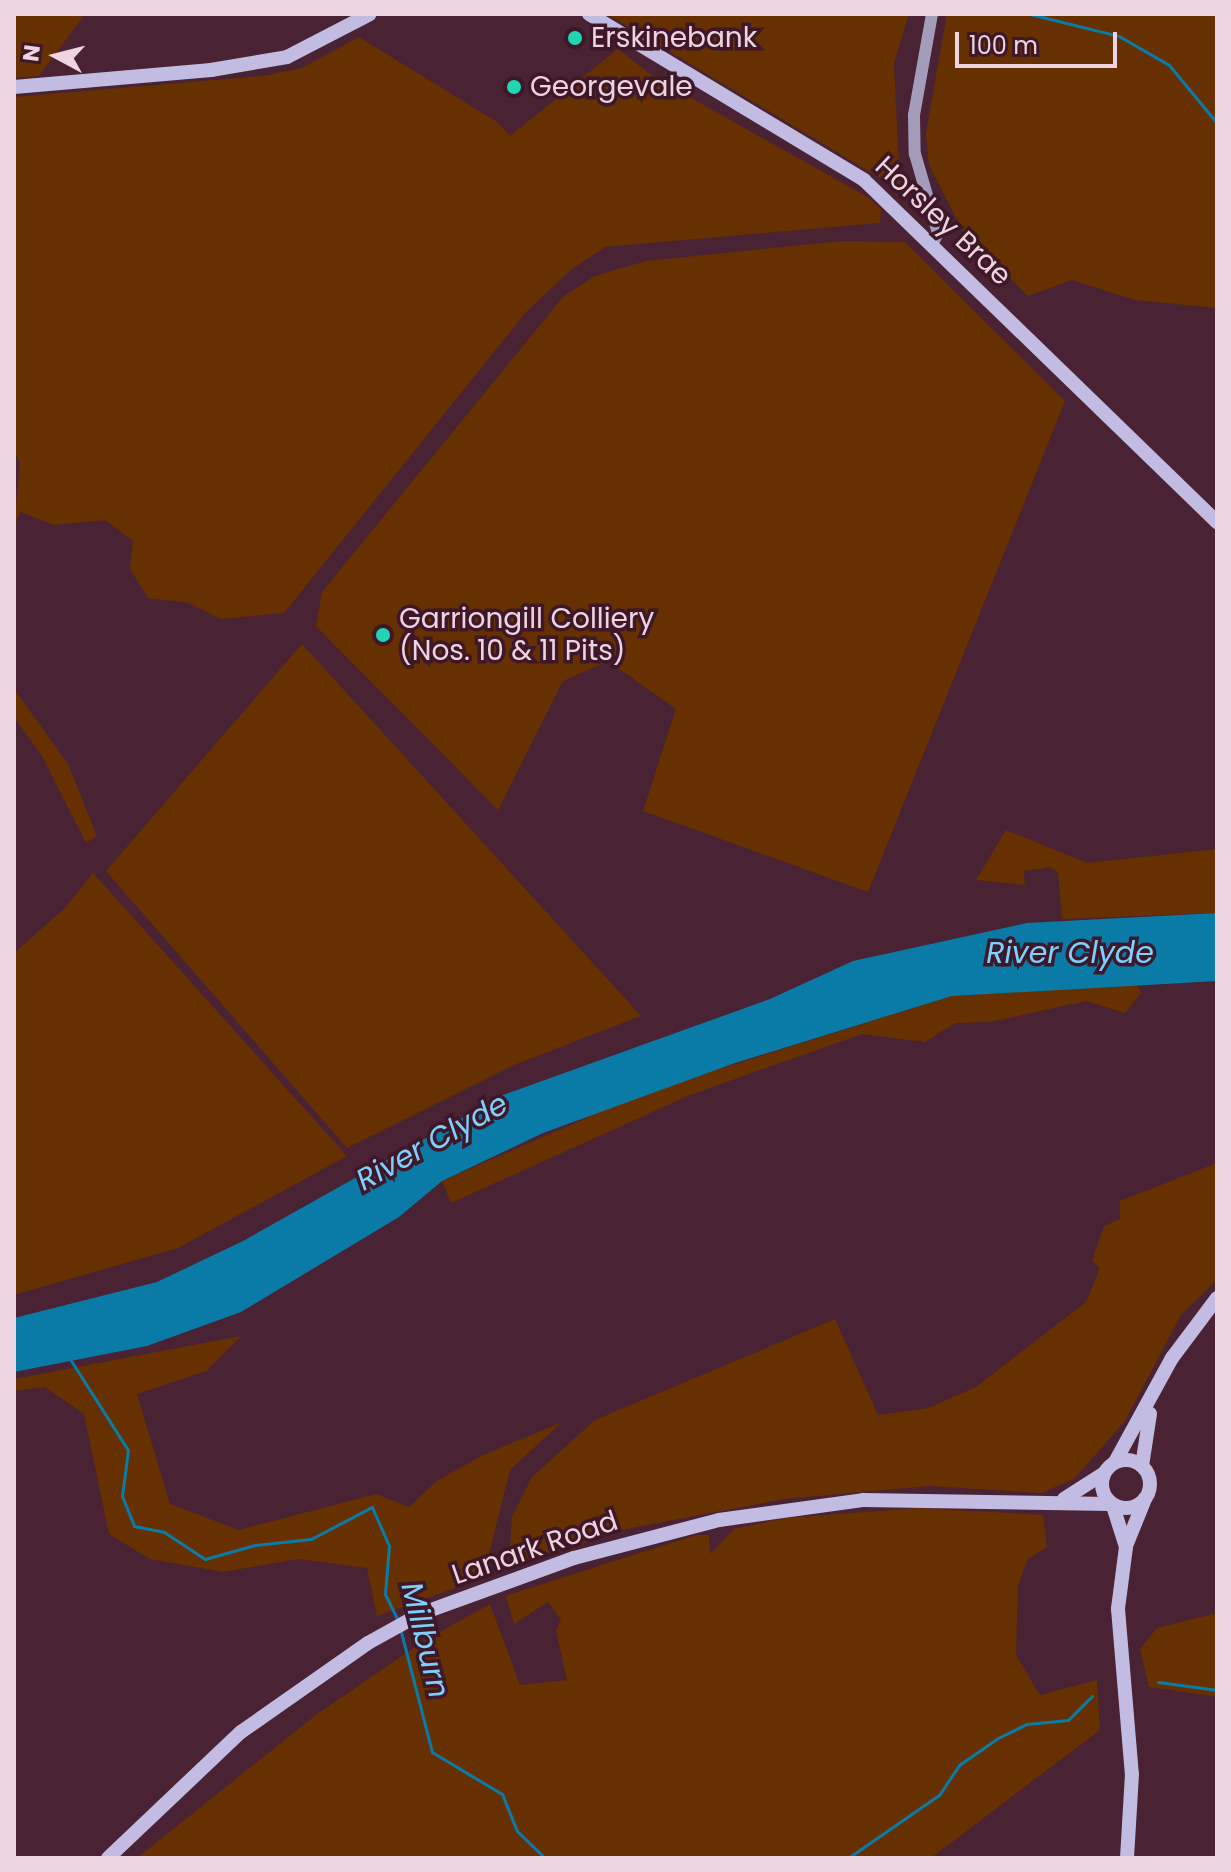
<!DOCTYPE html>
<html>
<head>
<meta charset="utf-8">
<style>
  body { margin:0 }
  #map { position:relative; width:1231px; height:1872px; overflow:hidden; background:#492233; font-family:Poppins,sans-serif }
  div>[style] { position:absolute }
  [style*='--x'] { left:calc(var(--x)*1px); top:calc(var(--y)*1px); width:calc(var(--w)*1px); rotate:calc(var(--a)*1deg) }
  .green>* { inset:0; background:#673000 }
  .water>* { inset:0; background:#0a7ba7 }
  .stream>* { height:3px; margin:-1.5px; padding:0 1.5px; transform-origin:1.5px; border-radius:1.5px; background:#0a7ba7 }
  .secondary>* { height:12px; margin:-6px; padding:0 6px; transform-origin:6px; border-radius:6px; background:#a39dbb }
  .primary>* { height:14px; margin:-7px; padding:0 7px; transform-origin:7px; border-radius:7px; background:#c2bbe2 }
  .primary>.ring { margin:-7px; padding:0; box-sizing:content-box; background:none; border:14px solid #c2bbe2; border-radius:50% }
  .dots>* { width:22px; height:22px; translate:-50% -50%; box-sizing:border-box; border:4px solid #3e1829; border-radius:50% }
  span { translate:-50% -50%; white-space:nowrap; text-align:center; line-height:1.15; -webkit-text-stroke:7px #3e1829; paint-order:stroke }
  .poi-label { font-size:28px; color:#eed4de }
  .left { translate:0 -50%; text-align:left }
  .street-label { font-size:28px; color:#eed4de }
  .water-label { font-size:30px; color:#7ed0fd; font-style:italic }
  .frame { position:absolute; inset:0; border:16px solid #eed4de; pointer-events:none }
  .north { position:absolute; left:16px; top:16px; width:80px; height:80px; -webkit-text-stroke:6px #3e1829; paint-order:stroke; rotate:277deg; font-size:22px; font-weight:700; line-height:32px; text-align:center; color:#eed4de }
  .north::after { content:''; display:block; margin:auto; width:28px; height:36px; background:#eed4de; clip-path:polygon(50% 0,100% 100%,50% 72%,0 100%) }
  .scale { position:absolute; left:955px; top:32px; width:162px; height:36px; box-sizing:border-box; border:4px solid #eed4de; border-top:0; padding-left:10px; font-size:24px; line-height:28px; white-space:nowrap; color:#eed4de; -webkit-text-stroke:6px #3e1829; paint-order:stroke }
</style>
</head>
<body>
<div id="map">
  <div class="green">
    <div style="clip-path:polygon(14px 14px,85px 14px,39px 76px,14px 78px)"></div>
    <div style="clip-path:polygon(607px 14px,909px 14px,894px 63px,900px 190px)"></div>
    <div style="clip-path:polygon(947px 14px,1217px 14px,1216px 308px,1135px 300px,1072px 280px,1028px 296px,963px 231px,929px 165px,926px 133px)"></div>
    <div style="clip-path:polygon(359px 37px,497px 122px,510px 136px,618px 49px,654px 77px,869px 198px,881px 209px,880px 223px,605px 247px,572px 269px,526px 312px,284px 613px,221px 619px,189px 603px,148px 598px,130px 569px,133px 541px,105px 520px,54px 525px,20px 512px,14px 525px,20px 463px,14px 451px,14px 97px,263px 76px,302px 68px)"></div>
    <div style="clip-path:polygon(841px 241px,905px 242px,1065px 401px,868px 892px,643px 811px,676px 709px,608px 661px,563px 681px,498px 810px,316px 626px,322px 592px,563px 297px,595px 276px,646px 261px)"></div>
    <div style="clip-path:polygon(302px 644px,641px 1016px,514px 1065px,347px 1148px,106px 871px)"></div>
    <div style="clip-path:polygon(14px 689px,68px 764px,97px 836px,86px 843px,42px 756px,14px 717px)"></div>
    <div style="clip-path:polygon(1006px 830px,1087px 863px,1217px 849px,1217px 913px,1062px 919px,1058px 872px,1049px 867px,1024px 871px,1025px 885px,976px 880px)"></div>
    <div style="clip-path:polygon(93px 873px,347px 1156px,178px 1248px,14px 1295px,14px 953px,65px 908px)"></div>
    <div style="clip-path:polygon(1137px 984px,1141px 993px,1125px 1013px,1086px 1001px,991px 1022px,955px 1023px,925px 1042px,862px 1034px,690px 1095px,451px 1203px,442px 1181px,646px 1092px,952px 996px)"></div>
    <div style="clip-path:polygon(1217px 1163px,1217px 1280px,1181px 1315px,1125px 1421px,1074px 1479px,1041px 1493px,929px 1486px,784px 1499px,626px 1529px,531px 1561px,510px 1548px,512px 1517px,532px 1477px,595px 1420px,835px 1319px,878px 1415px,928px 1408px,976px 1387px,1086px 1302px,1100px 1268px,1092px 1261px,1104px 1226px,1120px 1219px,1120px 1201px)"></div>
    <div style="clip-path:polygon(241px 1336px,206px 1371px,137px 1394px,170px 1504px,239px 1530px,376px 1494px,409px 1507px,437px 1481px,481px 1456px,562px 1422px,510px 1470px,483px 1578px,377px 1616px,367px 1568px,298px 1559px,223px 1572px,150px 1559px,109px 1534px,84px 1414px,45px 1387px,14px 1391px,14px 1379px)"></div>
    <div style="clip-path:polygon(919px 1508px,1043px 1515px,1047px 1547px,1028px 1559px,1018px 1585px,1016px 1655px,1040px 1695px,1097px 1680px,1100px 1730px,931px 1858px,137px 1858px,317px 1714px,424px 1641px,490px 1604px,520px 1685px,567px 1680px,556px 1630px,561px 1620px,548px 1602px,514px 1624px,506px 1596px,696px 1535px,709px 1535px,710px 1554px,734px 1529px,786px 1518px)"></div>
    <div style="clip-path:polygon(1217px 1613px,1217px 1697px,1149px 1687px,1140px 1649px,1157px 1628px)"></div>
  </div>
  <div class="water">
    <div style="clip-path:polygon(1217px 913px,1217px 981px,952px 996px,735px 1063px,543px 1133px,442px 1181px,399px 1217px,241px 1312px,147px 1346px,14px 1372px,14px 1318px,157px 1282px,243px 1241px,503px 1095px,770px 999px,853px 961px,1027px 923px)"></div>
  </div>
  <div class="stream">
    <div style="--x:1030;--y:14;--w:92;--a:13.9"></div>
    <div style="--x:1119;--y:36;--w:58;--a:30.1"></div>
    <div style="--x:1169;--y:65;--w:75;--a:50.4"></div>
    <div style="--x:70;--y:1359;--w:108;--a:57.5"></div>
    <div style="--x:128;--y:1450;--w:46;--a:97.4"></div>
    <div style="--x:122;--y:1496;--w:32;--a:68"></div>
    <div style="--x:134;--y:1526;--w:31;--a:11"></div>
    <div style="--x:164;--y:1532;--w:49;--a:33.4"></div>
    <div style="--x:205;--y:1559;--w:52;--a:-15.6"></div>
    <div style="--x:255;--y:1545;--w:56;--a:-6.1"></div>
    <div style="--x:311;--y:1539;--w:69;--a:-27.7"></div>
    <div style="--x:372;--y:1507;--w:43;--a:66.4"></div>
    <div style="--x:389;--y:1546;--w:48;--a:94.8"></div>
    <div style="--x:385;--y:1594;--w:30;--a:64"></div>
    <div style="--x:401;--y:1632;--w:124;--a:75.5"></div>
    <div style="--x:432;--y:1752;--w:82;--a:31"></div>
    <div style="--x:502;--y:1794;--w:40;--a:68"></div>
    <div style="--x:517;--y:1831;--w:39;--a:44"></div>
    <div style="--x:1158;--y:1682;--w:60;--a:7.7"></div>
    <div style="--x:848;--y:1858;--w:111;--a:-34.7"></div>
    <div style="--x:939;--y:1795;--w:36;--a:-56"></div>
    <div style="--x:959;--y:1765;--w:47;--a:-34.7"></div>
    <div style="--x:998;--y:1738;--w:32;--a:-26"></div>
    <div style="--x:1027;--y:1724;--w:41;--a:-5.6"></div>
    <div style="--x:1068;--y:1720;--w:34;--a:-45"></div>
  </div>
  <div class="secondary">
    <div style="--x:932;--y:14;--w:103;--a:100.1"></div>
    <div style="--x:914;--y:115;--w:39;--a:89"></div>
    <div style="--x:915;--y:154;--w:82;--a:73.8"></div>
    <div style="--x:938;--y:233;--w:11;--a:117"></div>
  </div>
  <div class="primary">
    <div style="--x:589;--y:14;--w:321;--a:31.1"></div>
    <div style="--x:864;--y:180;--w:492;--a:44.1"></div>
    <div style="--x:14;--y:87;--w:198;--a:-4.9"></div>
    <div style="--x:211;--y:70;--w:77;--a:-9.7"></div>
    <div style="--x:287;--y:57;--w:93;--a:-27.4"></div>
    <div class="ring" style="left:1102px;top:1460px;width:34px;height:34px"></div>
    <div style="--x:1115;--y:1462;--w:119;--a:-61.3"></div>
    <div style="--x:1172;--y:1358;--w:75;--a:-53.1"></div>
    <div style="--x:1142;--y:1466;--w:53;--a:-81.3"></div>
    <div style="--x:1064;--y:1499;--w:46;--a:-32.7"></div>
    <div style="--x:1113;--y:1506;--w:43;--a:72.4"></div>
    <div style="--x:1126;--y:1547;--w:63;--a:97.4"></div>
    <div style="--x:1118;--y:1609;--w:166;--a:85.2"></div>
    <div style="--x:1132;--y:1774;--w:84;--a:93.4"></div>
    <div style="--x:1126;--y:1546;--w:51;--a:-68"></div>
    <div style="--x:108;--y:1858;--w:183;--a:-43.5"></div>
    <div style="--x:241;--y:1732;--w:155;--a:-35"></div>
    <div style="--x:368;--y:1643;--w:60;--a:-29.1"></div>
    <div style="--x:420;--y:1614;--w:164;--a:-20"></div>
    <div style="--x:574;--y:1558;--w:150;--a:-14.7"></div>
    <div style="--x:719;--y:1520;--w:145;--a:-7.9"></div>
    <div style="--x:863;--y:1500;--w:247;--a:0.9"></div>
  </div>
  <div class="dots">
    <div style="left:575px;top:38px;background:#20d5b0"></div>
    <div style="left:514px;top:87px;background:#20d5b0"></div>
    <div style="left:383px;top:635px;background:#20d5b0"></div>
  </div>
  <div class="poi-label">
    <span class="left" style="left:591px;top:38px">Erskinebank</span>
    <span class="left" style="left:530px;top:87px">Georgevale</span>
    <span class="left" style="left:399px;top:635px">Garriongill Colliery<br>(Nos. 10 &amp; 11 Pits)</span>
  </div>
  <div class="street-label">
    <span style="left:943px;top:221px;rotate:43deg">Horsley Brae</span>
    <span style="left:535px;top:1548px;rotate:-19deg">Lanark Road</span>
  </div>
  <div class="water-label">
    <span style="left:1070px;top:953px">River Clyde</span>
    <span style="left:432px;top:1142px;rotate:-29deg">River Clyde</span>
    <span style="left:425px;top:1640px;rotate:76deg">Millburn</span>
  </div>
  <div class="frame"></div>
  <div class="north">N</div>
  <div class="scale">100 m</div>
</div>
</body>
</html>
